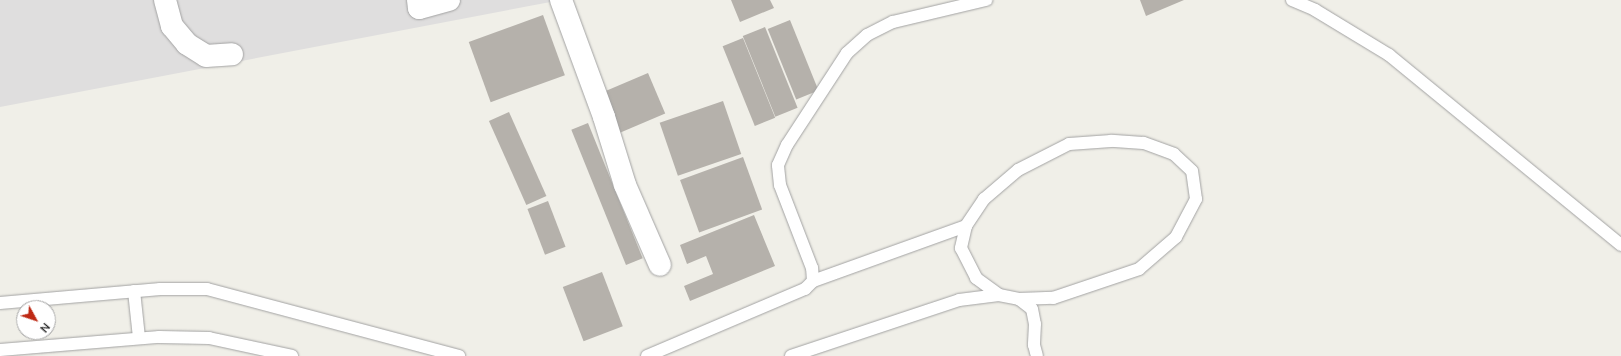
<!DOCTYPE html>
<html>
<head>
<meta charset="utf-8">
<style>
  body { margin:0 }
  #map { position:relative; width:1621px; height:356px; overflow:hidden; background:#f0efe8; font-family:"Nunito Sans",sans-serif }
  div>[style] { position:absolute }
  [style*='--x'] { left:calc(var(--x)*1px); top:calc(var(--y)*1px); width:calc(var(--w)*1px); rotate:calc(var(--a)*1deg) }
  .residential>* { inset:0; background:#dfdede }
  .building>* { inset:0; background:#b5b1ab; transform-origin:0 0 }
  .roads { filter:drop-shadow(0 0 1px #a2a2a2) drop-shadow(0 0 1px #a2a2a2) }
  .lane>* { height:12px; margin:-6px; padding:0 6px; transform-origin:6px; border-radius:6px; background:#fff }
  .street>* { height:22px; margin:-11px; padding:0 11px; transform-origin:11px; border-radius:11px; background:#fff }
  span { translate:-50% -50%; white-space:nowrap; text-align:center; line-height:1.15; -webkit-text-stroke:3.5px #fff; paint-order:stroke }
  .north { position:absolute; left:16px; top:300px; width:40px; height:40px; box-sizing:border-box; background:#fff; border:1px solid #a6a6a6; border-radius:50%; rotate:130deg; font-size:11px; font-weight:700; line-height:16px; text-align:center; color:#212121 }
  .north::after { content:''; display:block; margin:auto; width:14px; height:18px; background:#be2914; clip-path:polygon(50% 0,100% 100%,50% 72%,0 100%) }
</style>
</head>
<body>
<div id="map">
  <div class="residential">
    <div style="clip-path:polygon(0 0,561px 0,0 107px)"></div>
  </div>
  <div class="building">
    <div style="clip-path:polygon(731px 0,770px 0,774px 8px,740px 22px)"></div>
    <div style="clip-path:polygon(1140px 0,1184px 0,1146px 16px)"></div>
    <div style="left:543px;top:15px;width:64px;height:79px;rotate:70deg"></div>
    <div style="left:790px;top:20px;width:76px;height:24px;rotate:68deg"></div>
    <div style="left:765px;top:27px;width:87px;height:24px;rotate:68deg"></div>
    <div style="left:743px;top:38px;width:86px;height:22px;rotate:68deg"></div>
    <div style="left:648px;top:73px;width:44px;height:53px;rotate:67deg"></div>
    <div style="left:723px;top:101px;width:56px;height:67px;rotate:71deg"></div>
    <div style="left:509px;top:112px;width:92px;height:22px;rotate:66deg"></div>
    <div style="left:588px;top:123px;width:146px;height:18px;rotate:68deg"></div>
    <div style="left:743px;top:157px;width:56px;height:67px;rotate:70deg"></div>
    <div style="left:548px;top:201px;width:49px;height:22px;rotate:69deg"></div>
    <div style="clip-path:polygon(754px 215px,775px 266px,690px 301px,684px 286px,713px 274px,706px 256px,687px 264px,680px 245px)"></div>
    <div style="left:602px;top:272px;width:58px;height:42px;rotate:69deg"></div>
  </div>
  <div class="roads">
    <div class="lane">
      <div style="--x:1292;--y:0;--w:25;--a:23"></div>
      <div style="--x:1315;--y:10;--w:87;--a:31.3"></div>
      <div style="--x:1389;--y:55;--w:300;--a:39.3"></div>
      <div style="--x:813;--y:281;--w:13;--a:-94"></div>
      <div style="--x:812;--y:268;--w:89;--a:-111.1"></div>
      <div style="--x:780;--y:185;--w:20;--a:-96"></div>
      <div style="--x:778;--y:165;--w:22;--a:-66"></div>
      <div style="--x:787;--y:145;--w:110;--a:-56.9"></div>
      <div style="--x:847;--y:53;--w:27;--a:-42"></div>
      <div style="--x:867;--y:35;--w:29;--a:-27"></div>
      <div style="--x:893;--y:22;--w:96;--a:-13.3"></div>
      <div style="--x:134;--y:291;--w:47;--a:83.9"></div>
      <div style="--x:1019;--y:299;--w:16;--a:38"></div>
      <div style="--x:1032;--y:309;--w:15;--a:79"></div>
      <div style="--x:1035;--y:324;--w:21;--a:93"></div>
      <div style="--x:1034;--y:345;--w:11;--a:75"></div>
      <div style="--x:0;--y:303;--w:161;--a:-5"></div>
      <div style="--x:160;--y:289;--w:47;--a:0"></div>
      <div style="--x:207;--y:289;--w:261;--a:14.9"></div>
      <div style="--x:0;--y:350;--w:160;--a:-4.7"></div>
      <div style="--x:159;--y:337;--w:50;--a:1.1"></div>
      <div style="--x:209;--y:338;--w:85;--a:12.2"></div>
      <div style="--x:647;--y:356;--w:172;--a:-23"></div>
      <div style="--x:805;--y:289;--w:11;--a:-45"></div>
      <div style="--x:813;--y:281;--w:163;--a:-19.8"></div>
      <div style="--x:791;--y:356;--w:177;--a:-18.4"></div>
      <div style="--x:959;--y:300;--w:40;--a:-7.1"></div>
      <div style="--x:999;--y:295;--w:20;--a:11"></div>
      <div style="--x:1019;--y:299;--w:34;--a:-2"></div>
      <div style="--x:1053;--y:298;--w:91;--a:-18.6"></div>
      <div style="--x:1139;--y:269;--w:49;--a:-40.9"></div>
      <div style="--x:1176;--y:237;--w:43;--a:-62.2"></div>
      <div style="--x:1196;--y:199;--w:28;--a:-98"></div>
      <div style="--x:1192;--y:171;--w:25;--a:-137"></div>
      <div style="--x:1174;--y:154;--w:33;--a:-160"></div>
      <div style="--x:1143;--y:143;--w:32;--a:-176"></div>
      <div style="--x:1111;--y:141;--w:42;--a:175.9"></div>
      <div style="--x:1069;--y:144;--w:57;--a:153"></div>
      <div style="--x:1018;--y:170;--w:45;--a:139.5"></div>
      <div style="--x:984;--y:199;--w:32;--a:124"></div>
      <div style="--x:966;--y:226;--w:23;--a:103"></div>
      <div style="--x:961;--y:248;--w:34;--a:63"></div>
      <div style="--x:976;--y:278;--w:29;--a:36"></div>
    </div>
    <div class="street">
      <div style="--x:165;--y:0;--w:27;--a:75"></div>
      <div style="--x:172;--y:26;--w:23;--a:50"></div>
      <div style="--x:187;--y:44;--w:22;--a:32"></div>
      <div style="--x:206;--y:56;--w:26;--a:-4"></div>
      <div style="--x:418;--y:0;--w:8;--a:83"></div>
      <div style="--x:419;--y:8;--w:31;--a:-15"></div>
      <div style="--x:561;--y:0;--w:125;--a:69.8"></div>
      <div style="--x:604;--y:117;--w:71;--a:72.8"></div>
      <div style="--x:625;--y:185;--w:87;--a:66.4"></div>
    </div>
  </div>
  <div class="north">N</div>
</div>
</body>
</html>
